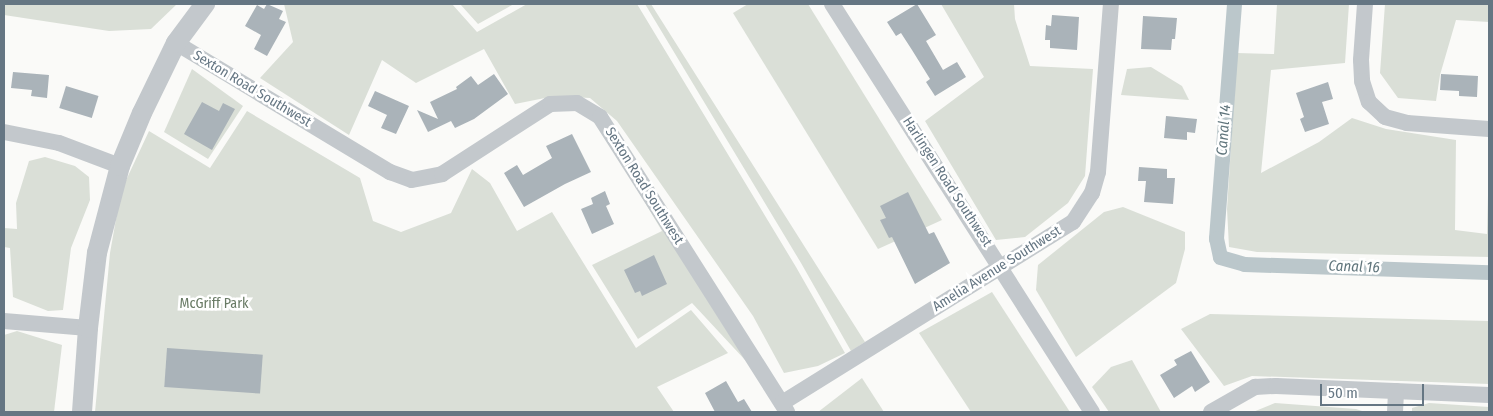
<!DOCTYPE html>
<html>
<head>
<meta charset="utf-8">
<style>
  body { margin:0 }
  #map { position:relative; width:1493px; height:416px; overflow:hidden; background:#fafaf8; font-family:"Fira Sans Condensed",sans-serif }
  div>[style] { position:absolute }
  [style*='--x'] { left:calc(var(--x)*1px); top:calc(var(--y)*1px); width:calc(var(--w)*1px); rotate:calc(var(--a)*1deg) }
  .green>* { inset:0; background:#dadfd7 }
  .canal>* { height:15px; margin:-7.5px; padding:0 7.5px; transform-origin:7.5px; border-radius:7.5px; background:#bbc7cb }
  .building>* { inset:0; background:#aab3b9; transform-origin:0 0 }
  .minor>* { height:16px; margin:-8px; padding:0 8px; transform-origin:8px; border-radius:8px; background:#c3c8cc }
  .tertiary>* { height:20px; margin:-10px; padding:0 10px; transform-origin:10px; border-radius:10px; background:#c3c8cc }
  span { translate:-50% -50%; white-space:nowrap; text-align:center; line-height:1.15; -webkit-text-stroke:5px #fff; paint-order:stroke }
  .street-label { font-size:14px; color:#657683 }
  .park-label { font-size:14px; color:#687a64 }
  .water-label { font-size:15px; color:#60757c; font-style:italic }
  .frame { position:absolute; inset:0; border:5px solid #657683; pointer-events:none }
  .scale { position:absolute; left:1320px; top:384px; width:104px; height:22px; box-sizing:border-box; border:2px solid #657683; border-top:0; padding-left:6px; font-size:15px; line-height:18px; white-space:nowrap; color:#657683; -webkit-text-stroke:4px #fff; paint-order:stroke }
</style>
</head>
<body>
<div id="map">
  <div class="green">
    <div style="clip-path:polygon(4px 4px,177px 4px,151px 29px,109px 31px,4px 15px)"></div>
    <div style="clip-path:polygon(284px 4px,452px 4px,477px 32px,527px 4px,637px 4px,796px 267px,845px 353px,818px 366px,784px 373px,753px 316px,617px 121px,590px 98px,555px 96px,515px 104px,484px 49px,416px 83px,382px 60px,349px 135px,260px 78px,293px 42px)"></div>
    <div style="clip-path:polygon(460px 4px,514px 4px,478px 24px)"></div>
    <div style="clip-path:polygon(645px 4px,651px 4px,865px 342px,851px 351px,801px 263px)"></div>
    <div style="clip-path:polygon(748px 4px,808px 4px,942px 220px,878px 249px,733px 13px)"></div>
    <div style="clip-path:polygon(941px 4px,1014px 4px,1015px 19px,1030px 66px,1093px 69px,1085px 176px,1068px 203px,1025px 237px,996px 240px,925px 121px,984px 77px)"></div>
    <div style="clip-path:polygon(1277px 4px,1349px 4px,1345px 63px,1271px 70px,1261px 173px,1319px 142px,1352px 118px,1386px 129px,1456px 140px,1455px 230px,1487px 234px,1489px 156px,1489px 257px,1257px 252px,1229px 247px,1227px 209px,1237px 53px,1274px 54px)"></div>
    <div style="clip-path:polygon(1385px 4px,1489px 4px,1489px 22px,1456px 20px,1440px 75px,1436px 101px,1398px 98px,1380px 73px)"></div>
    <div style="clip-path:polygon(1151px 67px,1182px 86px,1189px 100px,1121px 95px,1127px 69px)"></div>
    <div style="clip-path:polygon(192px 69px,243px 106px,208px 159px,164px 132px)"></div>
    <div style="clip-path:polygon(247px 111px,360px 178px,373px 221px,401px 232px,451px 213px,472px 169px,490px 183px,517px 231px,552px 212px,636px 348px,691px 310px,728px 353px,657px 387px,674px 412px,95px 412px,110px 253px,121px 191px,149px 131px,210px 168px)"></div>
    <div style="clip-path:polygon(45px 157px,75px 166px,89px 177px,90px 200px,71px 248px,63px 310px,48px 311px,13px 297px,10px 248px,4px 247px,4px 228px,17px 229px,16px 203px,29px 161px)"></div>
    <div style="clip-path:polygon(629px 176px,746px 361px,692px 303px,638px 339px,592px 265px,662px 231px)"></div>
    <div style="clip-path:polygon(1123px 207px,1185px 232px,1185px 249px,1176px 283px,1076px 357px,1036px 290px,1038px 265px,1104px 212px)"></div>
    <div style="clip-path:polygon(992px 292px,1070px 412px,971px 412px,919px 333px)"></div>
    <div style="clip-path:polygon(1210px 314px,1489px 321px,1489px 384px,1252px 376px,1224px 386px,1181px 329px)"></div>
    <div style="clip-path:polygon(17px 331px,62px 345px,54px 412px,4px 412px,4px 335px)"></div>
    <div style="clip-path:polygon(1132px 360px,1161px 412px,1109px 412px,1092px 387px,1111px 367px)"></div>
    <div style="clip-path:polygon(862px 378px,884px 412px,818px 412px)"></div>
    <div style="clip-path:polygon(1275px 403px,1356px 409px,1365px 412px,1253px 412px)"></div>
    <div style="clip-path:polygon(1429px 403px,1489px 407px,1489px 412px,1412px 412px,1412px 408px)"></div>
  </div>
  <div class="canal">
    <div style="--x:1234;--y:4;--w:235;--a:94.4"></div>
    <div style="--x:1216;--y:238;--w:19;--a:78"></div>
    <div style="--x:1220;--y:257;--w:25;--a:16"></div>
    <div style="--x:1244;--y:264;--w:245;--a:1.9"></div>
  </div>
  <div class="building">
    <div style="clip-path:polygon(267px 4px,283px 11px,279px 19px,286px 22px,267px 56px,254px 49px,261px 35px,245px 26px,257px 5px,264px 9px)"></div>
    <div style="clip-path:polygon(917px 4px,936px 35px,926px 41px,943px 70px,957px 62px,966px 77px,935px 96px,926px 82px,930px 79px,912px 50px,901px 33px,896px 36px,887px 22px)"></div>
    <div style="clip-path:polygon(1052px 15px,1079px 17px,1077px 50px,1050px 48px,1050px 40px,1045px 40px,1046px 25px,1051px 26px)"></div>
    <div style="clip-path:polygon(1143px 16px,1177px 18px,1175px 39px,1172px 39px,1171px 50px,1141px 49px)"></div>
    <div style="clip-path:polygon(13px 72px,49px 75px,47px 98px,31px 96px,32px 90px,11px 88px)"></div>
    <div style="clip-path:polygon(494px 74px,508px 94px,474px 119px,455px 128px,451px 121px,428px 132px,417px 110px,438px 119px,430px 102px,457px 89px,456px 87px,471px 76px,478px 85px)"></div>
    <div style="clip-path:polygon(1441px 74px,1478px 76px,1477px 97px,1459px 96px,1459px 91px,1440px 90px)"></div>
    <div style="clip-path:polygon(1328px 82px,1333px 99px,1322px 102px,1329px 124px,1305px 132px,1300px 119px,1304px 117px,1296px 93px)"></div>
    <div style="left:66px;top:86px;width:34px;height:23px;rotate:17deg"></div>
    <div style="clip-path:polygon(375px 91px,409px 106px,396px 134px,381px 128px,387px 115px,368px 106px)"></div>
    <div style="clip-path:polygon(202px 102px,219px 111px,223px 103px,235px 109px,212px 150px,184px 134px)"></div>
    <div style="clip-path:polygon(1166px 116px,1197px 119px,1195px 133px,1187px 132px,1187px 140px,1164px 138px)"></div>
    <div style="clip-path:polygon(572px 134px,591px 172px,565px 184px,524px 207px,504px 173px,517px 165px,523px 175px,552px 158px,546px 146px)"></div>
    <div style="clip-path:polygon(1139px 167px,1167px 169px,1167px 178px,1175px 178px,1173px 204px,1144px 202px,1146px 181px,1138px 181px)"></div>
    <div style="clip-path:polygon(605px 191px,610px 204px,606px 206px,614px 224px,592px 234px,581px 209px,593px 204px,591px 198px)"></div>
    <div style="clip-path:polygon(908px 192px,929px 234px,934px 232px,950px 263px,915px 284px,892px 237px,889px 238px,880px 220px,886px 218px,880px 206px)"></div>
    <div style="clip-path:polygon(654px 255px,667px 284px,642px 296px,640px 291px,635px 293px,624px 270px)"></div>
    <div style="left:167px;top:348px;width:96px;height:39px;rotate:4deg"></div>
    <div style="clip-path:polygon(1191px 351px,1210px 382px,1195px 392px,1192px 386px,1174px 398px,1160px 375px,1177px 365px,1174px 360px)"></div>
    <div style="clip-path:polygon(726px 381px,738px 402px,744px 399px,752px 412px,715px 412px,705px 393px)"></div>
  </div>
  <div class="minor">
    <div style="--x:832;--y:4;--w:484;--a:57.5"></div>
    <div style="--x:1365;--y:4;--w:56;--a:94.1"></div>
    <div style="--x:1361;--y:60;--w:21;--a:87"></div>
    <div style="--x:1362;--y:81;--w:22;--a:72"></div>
    <div style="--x:1369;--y:102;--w:22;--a:43"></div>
    <div style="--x:1385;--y:117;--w:23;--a:15"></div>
    <div style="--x:1407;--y:123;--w:82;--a:4.2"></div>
    <div style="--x:176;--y:43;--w:250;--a:31.1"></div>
    <div style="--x:390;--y:172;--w:23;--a:20"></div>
    <div style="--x:412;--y:180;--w:31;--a:-11"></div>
    <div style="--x:442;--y:174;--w:129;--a:-32.9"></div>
    <div style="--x:550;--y:104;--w:27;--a:-2"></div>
    <div style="--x:577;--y:103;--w:27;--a:31"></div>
    <div style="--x:600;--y:117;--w:349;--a:57.6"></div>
    <div style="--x:4;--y:132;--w:56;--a:11.3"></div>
    <div style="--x:59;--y:143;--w:65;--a:20.7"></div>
    <div style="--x:4;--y:321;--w:84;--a:4.8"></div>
    <div style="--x:782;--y:403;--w:343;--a:-31.9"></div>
    <div style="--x:1073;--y:222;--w:35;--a:-57"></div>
    <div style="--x:1092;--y:193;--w:22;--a:-74"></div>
    <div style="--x:1098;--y:172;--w:169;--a:-85.6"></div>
    <div style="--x:1211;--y:412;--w:51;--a:-29.6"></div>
    <div style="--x:1255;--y:387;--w:21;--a:-3"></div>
    <div style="--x:1276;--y:386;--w:213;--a:2.4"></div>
    <div style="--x:1395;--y:412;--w:21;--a:-87"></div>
  </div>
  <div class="tertiary">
    <div style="--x:82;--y:412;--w:84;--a:-85.9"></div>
    <div style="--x:88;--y:328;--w:76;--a:-83.2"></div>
    <div style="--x:97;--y:253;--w:90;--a:-75.2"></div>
    <div style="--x:120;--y:166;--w:57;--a:-67.5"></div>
    <div style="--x:142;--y:113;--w:78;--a:-64.1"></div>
    <div style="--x:176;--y:43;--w:49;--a:-53.4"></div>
  </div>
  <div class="street-label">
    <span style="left:252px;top:89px;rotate:31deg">Sexton Road Southwest</span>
    <span style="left:947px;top:182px;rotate:57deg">Harlingen Road Southwest</span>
    <span style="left:644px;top:186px;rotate:58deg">Sexton Road Southwest</span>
    <span style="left:997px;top:269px;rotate:-32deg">Amelia Avenue Southwest</span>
  </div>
  <div class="park-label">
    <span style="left:214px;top:304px">McGriff Park</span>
  </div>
  <div class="water-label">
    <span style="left:1224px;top:130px;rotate:-86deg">Canal 14</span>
    <span style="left:1354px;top:267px;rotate:2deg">Canal 16</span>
  </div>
  <div class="frame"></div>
  <div class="scale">50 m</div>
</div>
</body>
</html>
